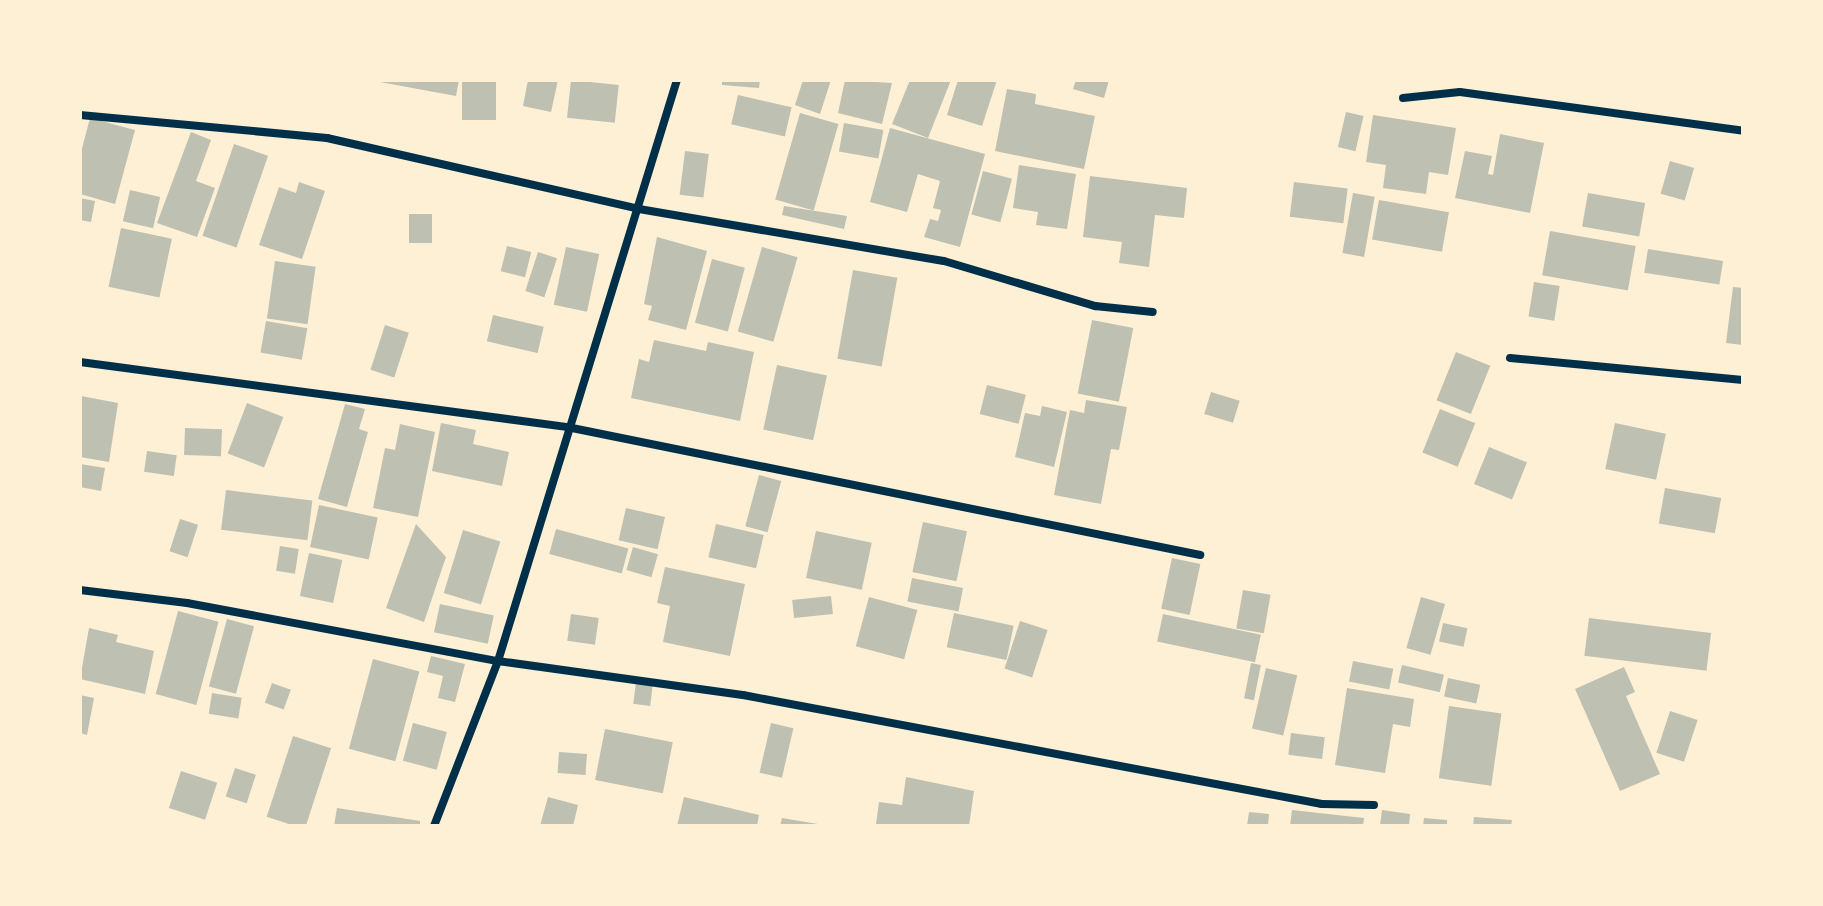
<!DOCTYPE html>
<html>
<head>
<meta charset="utf-8">
<style>
  body { margin:0 }
  #map { position:relative; width:1823px; height:906px; overflow:hidden; background:#fdf0d5; font-family:"Alegreya Sans",sans-serif }
  div>[style] { position:absolute }
  [style*='--x'] { left:calc(var(--x)*1px); top:calc(var(--y)*1px); width:calc(var(--w)*1px); rotate:calc(var(--a)*1deg) }
  .building>* { inset:0; background:#bec0b2; transform-origin:0 0 }
  .minor>* { height:8px; margin:-4px; padding:0 4px; transform-origin:4px; border-radius:4px; background:#003049 }
  span { translate:-50% -50%; white-space:nowrap; text-align:center; line-height:1.15; -webkit-text-stroke:6px #fdf0d5; paint-order:stroke }
  .frame { position:absolute; inset:0; border:82px solid #fdf0d5; pointer-events:none }
</style>
</head>
<body>
<div id="map">
  <div class="building">
    <div style="clip-path:polygon(369px 80px,459px 80px,456px 96px)"></div>
    <div style="left:462px;top:80px;width:34px;height:40px"></div>
    <div style="clip-path:polygon(528px 80px,558px 80px,551px 112px,523px 106px)"></div>
    <div style="left:571px;top:80px;width:48px;height:38px;rotate:6deg"></div>
    <div style="clip-path:polygon(722px 80px,760px 80px,759px 88px,722px 85px)"></div>
    <div style="clip-path:polygon(803px 80px,831px 80px,820px 114px,795px 105px)"></div>
    <div style="clip-path:polygon(845px 80px,892px 83px,882px 124px,838px 113px)"></div>
    <div style="clip-path:polygon(910px 80px,951px 80px,928px 138px,892px 124px)"></div>
    <div style="clip-path:polygon(958px 80px,997px 80px,982px 126px,947px 115px)"></div>
    <div style="clip-path:polygon(1076px 80px,1109px 80px,1104px 98px,1073px 89px)"></div>
    <div style="clip-path:polygon(1007px 89px,1036px 94px,1035px 104px,1095px 116px,1084px 169px,995px 151px)"></div>
    <div style="left:738px;top:95px;width:55px;height:30px;rotate:13deg"></div>
    <div style="left:1346px;top:112px;width:18px;height:36px;rotate:13deg"></div>
    <div style="left:800px;top:113px;width:40px;height:90px;rotate:16deg"></div>
    <div style="clip-path:polygon(1373px 115px,1456px 128px,1448px 175px,1429px 172px,1426px 194px,1383px 188px,1386px 165px,1366px 162px)"></div>
    <div style="clip-path:polygon(90px 118px,135px 130px,115px 204px,80px 194px,80px 156px)"></div>
    <div style="left:844px;top:123px;width:40px;height:29px;rotate:10deg"></div>
    <div style="clip-path:polygon(890px 128px,985px 154px,960px 247px,924px 237px,930px 219px,938px 221px,941px 210px,933px 208px,940px 181px,918px 174px,907px 212px,870px 202px)"></div>
    <div style="clip-path:polygon(191px 132px,211px 140px,196px 181px,215px 188px,197px 237px,157px 223px)"></div>
    <div style="clip-path:polygon(1500px 134px,1544px 143px,1530px 213px,1455px 198px,1465px 151px,1492px 156px,1488px 174px,1493px 175px)"></div>
    <div style="left:234px;top:144px;width:36px;height:97px;rotate:19deg"></div>
    <div style="left:685px;top:151px;width:24px;height:44px;rotate:7deg"></div>
    <div style="left:1670px;top:161px;width:25px;height:34px;rotate:16deg"></div>
    <div style="clip-path:polygon(1019px 165px,1076px 174px,1067px 229px,1036px 225px,1038px 212px,1013px 208px)"></div>
    <div style="left:983px;top:171px;width:30px;height:45px;rotate:15deg"></div>
    <div style="clip-path:polygon(1090px 176px,1187px 188px,1184px 218px,1155px 215px,1149px 267px,1119px 263px,1122px 242px,1083px 237px)"></div>
    <div style="clip-path:polygon(299px 182px,325px 191px,302px 259px,259px 245px,279px 187px,296px 193px)"></div>
    <div style="left:1294px;top:182px;width:54px;height:35px;rotate:7deg"></div>
    <div style="left:130px;top:190px;width:31px;height:32px;rotate:13deg"></div>
    <div style="left:1353px;top:193px;width:22px;height:61px;rotate:10deg"></div>
    <div style="left:1588px;top:193px;width:58px;height:34px;rotate:10deg"></div>
    <div style="clip-path:polygon(80px 198px,95px 201px,91px 222px,80px 220px)"></div>
    <div style="left:1379px;top:200px;width:71px;height:40px;rotate:10deg"></div>
    <div style="clip-path:polygon(784px 206px,847px 216px,844px 229px,782px 215px)"></div>
    <div style="left:409px;top:214px;width:23px;height:29px"></div>
    <div style="left:121px;top:228px;width:52px;height:60px;rotate:12deg"></div>
    <div style="left:1550px;top:231px;width:87px;height:45px;rotate:10deg"></div>
    <div style="clip-path:polygon(657px 237px,707px 251px,686px 330px,648px 320px,652px 306px,644px 304px)"></div>
    <div style="left:507px;top:246px;width:25px;height:26px;rotate:14deg"></div>
    <div style="left:566px;top:247px;width:34px;height:59px;rotate:12deg"></div>
    <div style="left:762px;top:247px;width:37px;height:88px;rotate:16deg"></div>
    <div style="left:1648px;top:249px;width:76px;height:24px;rotate:9deg"></div>
    <div style="left:538px;top:252px;width:20px;height:41px;rotate:18deg"></div>
    <div style="left:712px;top:259px;width:34px;height:66px;rotate:15deg"></div>
    <div style="left:275px;top:261px;width:41px;height:58px;rotate:8deg"></div>
    <div style="left:853px;top:270px;width:45px;height:90px;rotate:10deg"></div>
    <div style="left:1534px;top:282px;width:26px;height:35px;rotate:9deg"></div>
    <div style="clip-path:polygon(1733px 287px,1743px 288px,1743px 345px,1726px 343px)"></div>
    <div style="left:493px;top:315px;width:52px;height:27px;rotate:13deg"></div>
    <div style="left:1092px;top:320px;width:42px;height:75px;rotate:11deg"></div>
    <div style="left:266px;top:321px;width:42px;height:32px;rotate:10deg"></div>
    <div style="left:385px;top:325px;width:25px;height:47px;rotate:18deg"></div>
    <div style="clip-path:polygon(654px 340px,706px 351px,708px 342px,754px 352px,740px 421px,631px 398px,639px 359px,649px 362px)"></div>
    <div style="left:1456px;top:352px;width:37px;height:52px;rotate:22deg"></div>
    <div style="left:777px;top:365px;width:51px;height:66px;rotate:12deg"></div>
    <div style="left:987px;top:385px;width:40px;height:30px;rotate:14deg"></div>
    <div style="left:1211px;top:392px;width:30px;height:23px;rotate:17deg"></div>
    <div style="clip-path:polygon(81px 396px,118px 403px,109px 462px,80px 457px)"></div>
    <div style="clip-path:polygon(1086px 400px,1127px 407px,1119px 450px,1111px 449px,1101px 504px,1054px 495px,1070px 410px,1084px 413px)"></div>
    <div style="left:247px;top:403px;width:39px;height:54px;rotate:21deg"></div>
    <div style="clip-path:polygon(345px 404px,365px 409px,359px 429px,368px 432px,347px 507px,318px 499px)"></div>
    <div style="clip-path:polygon(1042px 406px,1067px 412px,1054px 467px,1015px 457px,1025px 413px,1040px 416px)"></div>
    <div style="left:1440px;top:409px;width:38px;height:47px;rotate:22deg"></div>
    <div style="clip-path:polygon(441px 423px,476px 430px,473px 444px,509px 452px,502px 486px,432px 471px)"></div>
    <div style="left:1615px;top:423px;width:52px;height:47px;rotate:12deg"></div>
    <div style="clip-path:polygon(400px 424px,435px 432px,418px 517px,373px 508px,385px 448px,395px 450px)"></div>
    <div style="left:185px;top:428px;width:37px;height:27px;rotate:2deg"></div>
    <div style="left:1489px;top:447px;width:41px;height:40px;rotate:22deg"></div>
    <div style="left:147px;top:451px;width:30px;height:21px;rotate:8deg"></div>
    <div style="clip-path:polygon(80px 464px,105px 468px,101px 491px,80px 487px)"></div>
    <div style="left:759px;top:475px;width:23px;height:53px;rotate:15deg"></div>
    <div style="left:1665px;top:488px;width:57px;height:36px;rotate:10deg"></div>
    <div style="left:226px;top:490px;width:87px;height:40px;rotate:7deg"></div>
    <div style="left:319px;top:505px;width:60px;height:43px;rotate:12deg"></div>
    <div style="left:626px;top:508px;width:40px;height:33px;rotate:13deg"></div>
    <div style="left:180px;top:519px;width:19px;height:34px;rotate:18deg"></div>
    <div style="left:923px;top:522px;width:45px;height:51px;rotate:12deg"></div>
    <div style="clip-path:polygon(416px 524px,446px 557px,424px 622px,386px 608px)"></div>
    <div style="left:716px;top:524px;width:49px;height:34px;rotate:13deg"></div>
    <div style="left:556px;top:529px;width:75px;height:26px;rotate:15deg"></div>
    <div style="left:463px;top:530px;width:39px;height:66px;rotate:17deg"></div>
    <div style="left:816px;top:531px;width:57px;height:48px;rotate:12deg"></div>
    <div style="left:280px;top:546px;width:19px;height:25px;rotate:9deg"></div>
    <div style="left:633px;top:547px;width:26px;height:24px;rotate:16deg"></div>
    <div style="left:309px;top:553px;width:34px;height:44px;rotate:12deg"></div>
    <div style="left:1172px;top:558px;width:29px;height:52px;rotate:12deg"></div>
    <div style="clip-path:polygon(665px 567px,745px 584px,730px 656px,663px 642px,670px 606px,657px 603px)"></div>
    <div style="left:912px;top:578px;width:52px;height:24px;rotate:11deg"></div>
    <div style="left:1243px;top:590px;width:28px;height:39px;rotate:10deg"></div>
    <div style="left:831px;top:596px;width:18px;height:39px;rotate:84deg"></div>
    <div style="left:869px;top:597px;width:50px;height:51px;rotate:15deg"></div>
    <div style="left:1421px;top:597px;width:25px;height:53px;rotate:16deg"></div>
    <div style="left:440px;top:604px;width:55px;height:29px;rotate:12deg"></div>
    <div style="left:178px;top:611px;width:42px;height:86px;rotate:15deg"></div>
    <div style="left:954px;top:613px;width:61px;height:35px;rotate:12deg"></div>
    <div style="left:571px;top:614px;width:28px;height:27px;rotate:8deg"></div>
    <div style="left:1163px;top:614px;width:100px;height:28px;rotate:12deg"></div>
    <div style="left:1589px;top:618px;width:123px;height:38px;rotate:7deg"></div>
    <div style="left:227px;top:619px;width:28px;height:70px;rotate:15deg"></div>
    <div style="left:1020px;top:621px;width:29px;height:50px;rotate:18deg"></div>
    <div style="left:1443px;top:623px;width:25px;height:19px;rotate:12deg"></div>
    <div style="clip-path:polygon(89px 628px,118px 635px,116px 642px,154px 651px,145px 694px,80px 679px)"></div>
    <div style="clip-path:polygon(431px 656px,465px 664px,455px 702px,438px 698px,443px 676px,427px 672px)"></div>
    <div style="left:373px;top:659px;width:48px;height:93px;rotate:15deg"></div>
    <div style="left:1353px;top:661px;width:41px;height:21px;rotate:11deg"></div>
    <div style="left:1251px;top:663px;width:10px;height:36px;rotate:11deg"></div>
    <div style="left:1402px;top:665px;width:43px;height:18px;rotate:13deg"></div>
    <div style="clip-path:polygon(1624px 667px,1635px 692px,1626px 696px,1660px 774px,1620px 791px,1575px 689px)"></div>
    <div style="left:1266px;top:668px;width:32px;height:62px;rotate:13deg"></div>
    <div style="left:1448px;top:678px;width:33px;height:19px;rotate:12deg"></div>
    <div style="left:636px;top:682px;width:17px;height:22px;rotate:7deg"></div>
    <div style="left:272px;top:683px;width:20px;height:21px;rotate:20deg"></div>
    <div style="clip-path:polygon(1347px 688px,1414px 699px,1410px 727px,1393px 724px,1385px 773px,1335px 765px)"></div>
    <div style="left:212px;top:693px;width:30px;height:21px;rotate:9deg"></div>
    <div style="clip-path:polygon(80px 695px,94px 698px,87px 735px,80px 733px)"></div>
    <div style="left:1449px;top:706px;width:53px;height:73px;rotate:8deg"></div>
    <div style="left:1670px;top:711px;width:29px;height:44px;rotate:18deg"></div>
    <div style="left:413px;top:723px;width:35px;height:39px;rotate:15deg"></div>
    <div style="left:771px;top:723px;width:23px;height:51px;rotate:13deg"></div>
    <div style="left:605px;top:729px;width:69px;height:52px;rotate:11deg"></div>
    <div style="left:1291px;top:733px;width:34px;height:22px;rotate:7deg"></div>
    <div style="left:293px;top:736px;width:40px;height:85px;rotate:18deg"></div>
    <div style="left:559px;top:752px;width:28px;height:21px;rotate:4deg"></div>
    <div style="left:235px;top:768px;width:22px;height:30px;rotate:18deg"></div>
    <div style="left:181px;top:771px;width:38px;height:39px;rotate:18deg"></div>
    <div style="clip-path:polygon(906px 777px,974px 791px,969px 826px,876px 824px,879px 802px,902px 805px)"></div>
    <div style="clip-path:polygon(548px 797px,578px 805px,573px 826px,540px 826px)"></div>
    <div style="clip-path:polygon(684px 797px,759px 815px,757px 826px,677px 826px)"></div>
    <div style="clip-path:polygon(337px 808px,420px 821px,420px 826px,334px 826px)"></div>
    <div style="clip-path:polygon(1292px 810px,1364px 818px,1363px 826px,1290px 826px)"></div>
    <div style="clip-path:polygon(1382px 810px,1410px 814px,1409px 826px,1380px 826px)"></div>
    <div style="clip-path:polygon(1249px 812px,1269px 814px,1268px 826px,1247px 826px)"></div>
    <div style="clip-path:polygon(1474px 817px,1512px 820px,1511px 826px,1473px 826px)"></div>
    <div style="clip-path:polygon(782px 818px,818px 824px,818px 826px,780px 826px)"></div>
    <div style="clip-path:polygon(1424px 818px,1447px 820px,1447px 826px,1423px 826px)"></div>
  </div>
  <div class="minor">
    <div style="--x:1403;--y:98;--w:57;--a:-6"></div>
    <div style="--x:1460;--y:92;--w:286;--a:7.8"></div>
    <div style="--x:80;--y:115;--w:248;--a:5.3"></div>
    <div style="--x:327;--y:138;--w:320;--a:12.8"></div>
    <div style="--x:639;--y:209;--w:309;--a:9.7"></div>
    <div style="--x:944;--y:261;--w:158;--a:16.6"></div>
    <div style="--x:1095;--y:306;--w:58;--a:5.9"></div>
    <div style="--x:1510;--y:358;--w:234;--a:5.4"></div>
    <div style="--x:80;--y:362;--w:496;--a:7.6"></div>
    <div style="--x:572;--y:428;--w:641;--a:11.43"></div>
    <div style="--x:80;--y:590;--w:108;--a:6.9"></div>
    <div style="--x:187;--y:603;--w:316;--a:10.6"></div>
    <div style="--x:498;--y:661;--w:247;--a:7.9"></div>
    <div style="--x:743;--y:695;--w:589;--a:10.66"></div>
    <div style="--x:1322;--y:804;--w:52;--a:1.1"></div>
    <div style="--x:434;--y:826;--w:177;--a:-68.8"></div>
    <div style="--x:498;--y:661;--w:608;--a:-72.88"></div>
  </div>
  <div class="frame"></div>
</div>
</body>
</html>
